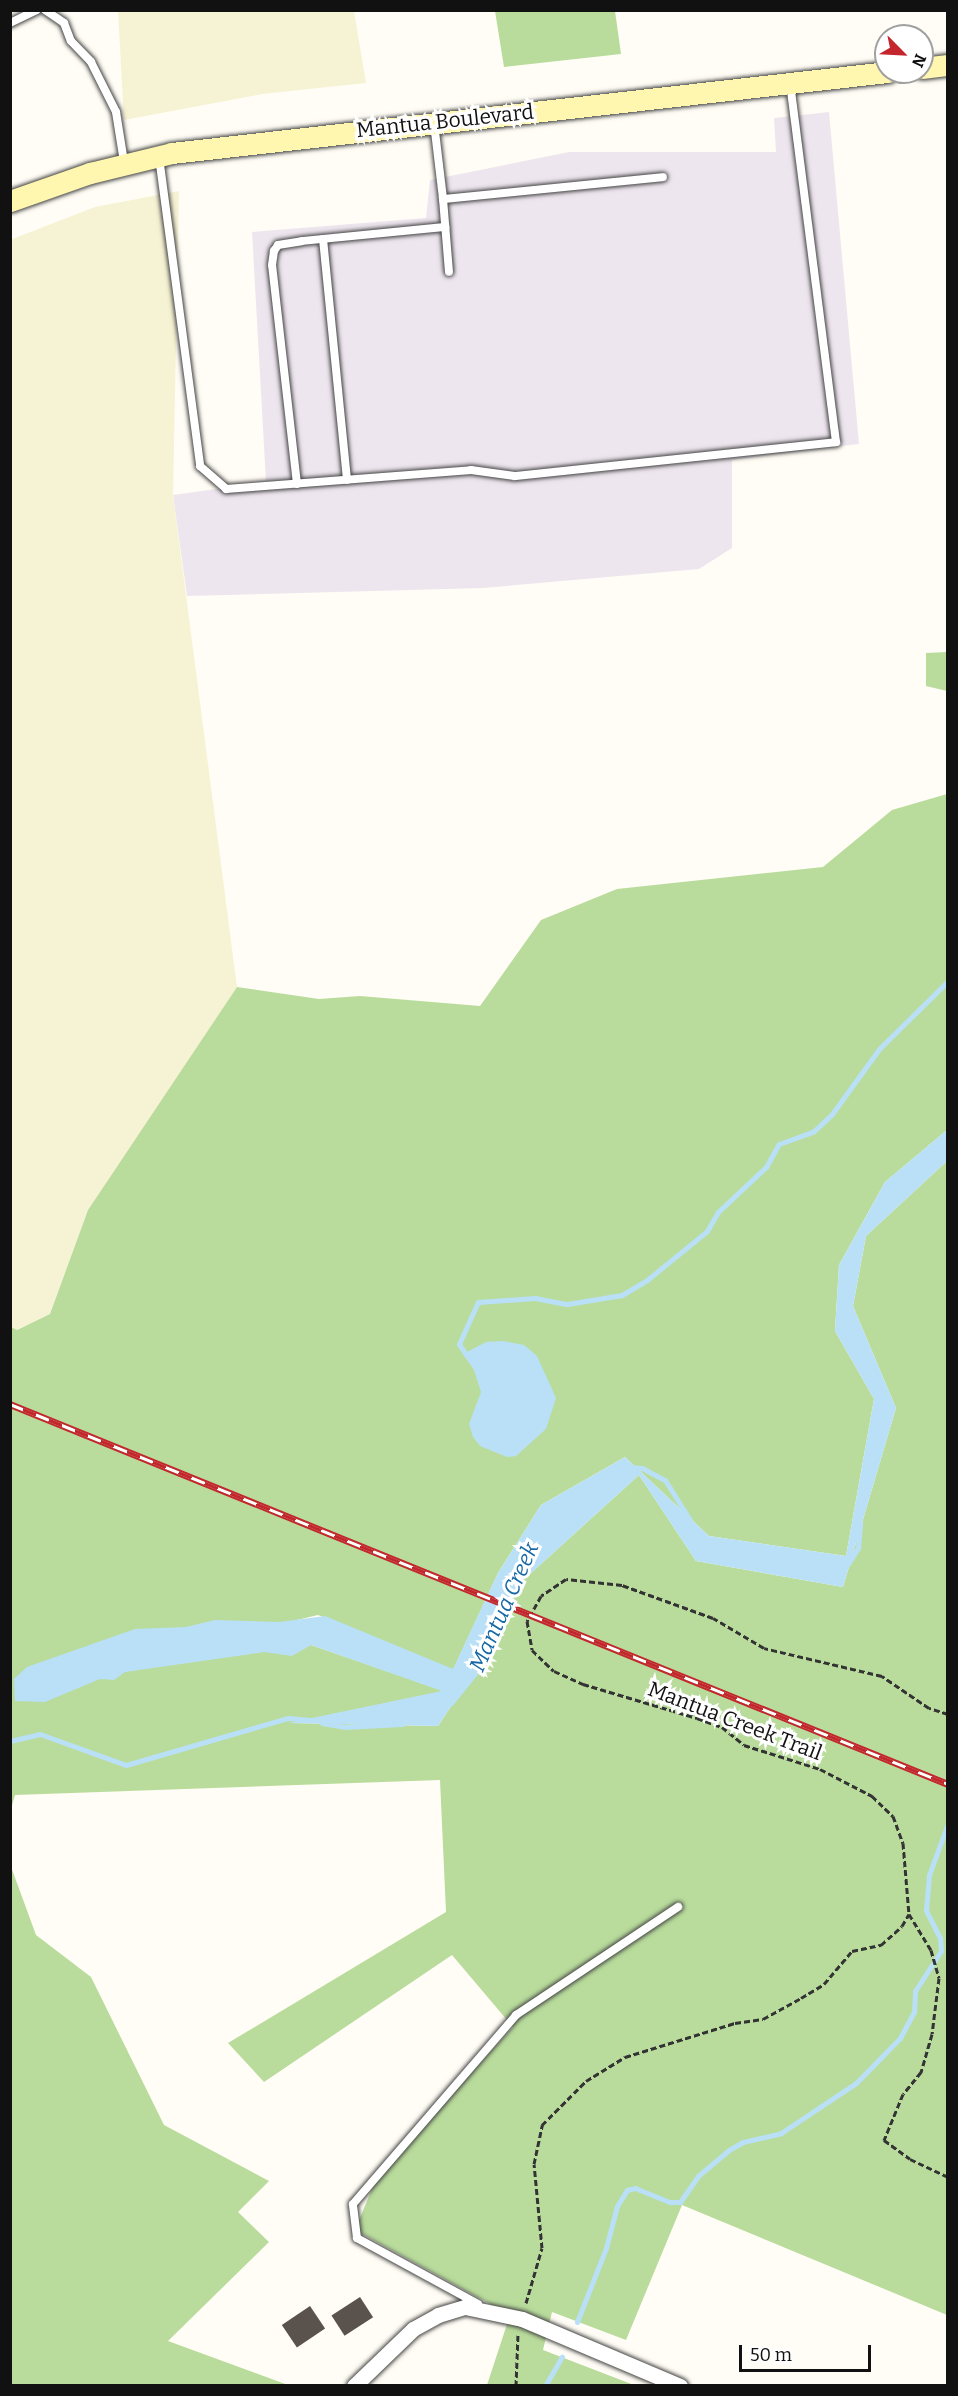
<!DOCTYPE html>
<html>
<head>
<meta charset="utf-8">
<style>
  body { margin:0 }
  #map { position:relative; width:958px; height:2396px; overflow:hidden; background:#fffdf5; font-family:Bitter,serif }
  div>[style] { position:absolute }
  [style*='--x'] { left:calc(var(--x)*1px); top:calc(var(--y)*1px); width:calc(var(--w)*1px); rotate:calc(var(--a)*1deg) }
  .industrial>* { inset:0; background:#eee6ef }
  .farmland>* { inset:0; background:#f6f3d4 }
  .forest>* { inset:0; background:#b9dc9c }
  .water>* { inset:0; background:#b9e0f7 }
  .stream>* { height:5px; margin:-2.5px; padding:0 2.5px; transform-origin:2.5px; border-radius:2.5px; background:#b9e0f7 }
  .building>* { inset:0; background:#5a524d; transform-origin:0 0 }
  .path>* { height:3px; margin-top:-1.5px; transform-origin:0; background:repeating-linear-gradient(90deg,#333 0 6px,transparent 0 9px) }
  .roads { filter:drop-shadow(0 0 2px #444) drop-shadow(0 0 2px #444) }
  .lane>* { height:8px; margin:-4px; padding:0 4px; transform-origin:4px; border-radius:4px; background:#fff }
  .street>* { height:15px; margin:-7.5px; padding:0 7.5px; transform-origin:7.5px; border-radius:7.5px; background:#fff }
  .secondary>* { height:21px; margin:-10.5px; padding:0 10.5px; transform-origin:10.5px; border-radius:10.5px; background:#fff6b0 }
  .rail>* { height:7px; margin-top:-3.5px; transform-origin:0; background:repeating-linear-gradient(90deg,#fff 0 14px,#c4262e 0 28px); box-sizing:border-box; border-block:2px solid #c4262e }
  span { translate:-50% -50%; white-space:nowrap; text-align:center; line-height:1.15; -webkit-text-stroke:6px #fff; paint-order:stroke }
  .street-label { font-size:21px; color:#111 }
  .water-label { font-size:22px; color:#1768a6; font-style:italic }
  .frame { position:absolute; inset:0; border:12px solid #111; pointer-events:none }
  .north { position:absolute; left:874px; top:24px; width:60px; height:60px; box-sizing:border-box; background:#fff; border:2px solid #a0a0a0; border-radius:50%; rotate:114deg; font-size:16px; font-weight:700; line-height:24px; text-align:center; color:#111 }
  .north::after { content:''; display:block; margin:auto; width:21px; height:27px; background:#c4262e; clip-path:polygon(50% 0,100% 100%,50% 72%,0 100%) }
  .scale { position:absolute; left:739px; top:2345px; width:132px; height:27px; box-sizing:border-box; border:3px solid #111; border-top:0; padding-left:8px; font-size:18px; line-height:21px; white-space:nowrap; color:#111; -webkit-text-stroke:4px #fff; paint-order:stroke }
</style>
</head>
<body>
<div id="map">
  <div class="industrial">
    <div style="clip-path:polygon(829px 112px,859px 444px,732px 460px,732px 548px,699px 569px,483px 588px,187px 596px,173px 495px,266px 482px,252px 232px,426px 218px,430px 180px,569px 152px,776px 152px,774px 118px)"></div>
  </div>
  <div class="farmland">
    <div style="clip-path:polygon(118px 11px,354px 11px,366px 83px,262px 94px,124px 120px)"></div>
    <div style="clip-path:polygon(179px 191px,173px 495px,237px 987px,88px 1210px,50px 1314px,16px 1330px,10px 1327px,10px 240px,95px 207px)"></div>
  </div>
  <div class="forest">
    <div style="clip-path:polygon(495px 11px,615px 11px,621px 54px,504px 67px)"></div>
    <div style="clip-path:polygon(947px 652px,947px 691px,926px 686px,926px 653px)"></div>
    <div style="clip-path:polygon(947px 794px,947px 1130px,885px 1182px,839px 1265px,835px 1331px,874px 1399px,846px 1556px,709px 1536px,625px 1457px,541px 1505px,498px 1573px,453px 1670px,318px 1615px,14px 1687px,311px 1645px,444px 1691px,291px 1723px,438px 1726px,503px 1628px,519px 1584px,639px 1475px,696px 1561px,843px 1587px,896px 1408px,853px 1306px,866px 1236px,947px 1161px,947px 2315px,682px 2205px,626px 2340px,552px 2312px,543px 2350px,634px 2385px,487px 2385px,510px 2315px,355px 2230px,377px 2177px,513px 2027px,452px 1955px,264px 2082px,228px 2043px,446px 1912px,440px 1780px,15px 1795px,11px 1809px,11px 1327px,17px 1330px,50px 1314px,88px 1210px,237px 987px,319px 999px,360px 996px,480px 1006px,541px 920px,617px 889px,823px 867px,892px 810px)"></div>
    <div style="clip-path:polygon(10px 1864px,36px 1935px,91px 1977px,164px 2125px,269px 2181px,238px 2212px,269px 2242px,168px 2341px,288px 2385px,11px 2385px)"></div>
  </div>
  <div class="water">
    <div style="clip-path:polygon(947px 1130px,947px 1161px,866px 1236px,853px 1306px,896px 1408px,843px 1587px,696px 1561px,639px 1475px,519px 1584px,503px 1628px,438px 1726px,288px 1723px,442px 1691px,311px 1645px,292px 1656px,264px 1652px,125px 1672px,114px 1680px,100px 1679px,45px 1702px,15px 1701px,14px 1679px,27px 1667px,135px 1629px,186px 1627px,215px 1620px,279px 1622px,325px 1616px,453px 1669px,498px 1573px,541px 1505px,625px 1457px,709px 1536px,846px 1556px,874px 1399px,835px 1331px,839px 1265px,885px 1182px)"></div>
    <div style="clip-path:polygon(503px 1341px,524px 1345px,537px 1356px,556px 1398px,546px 1429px,516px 1456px,507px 1457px,480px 1446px,473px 1437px,469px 1424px,481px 1392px,474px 1370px,463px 1354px,486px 1342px)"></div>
  </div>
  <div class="stream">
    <div style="--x:467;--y:1356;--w:14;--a:-124"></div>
    <div style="--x:459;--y:1344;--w:46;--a:-65.7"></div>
    <div style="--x:478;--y:1302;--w:57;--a:-4"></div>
    <div style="--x:535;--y:1298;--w:33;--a:11"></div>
    <div style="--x:567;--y:1304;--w:56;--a:-9.3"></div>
    <div style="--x:622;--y:1295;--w:29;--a:-31"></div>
    <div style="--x:647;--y:1280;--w:77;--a:-39.2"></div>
    <div style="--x:707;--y:1231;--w:22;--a:-60"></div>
    <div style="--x:718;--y:1212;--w:66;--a:-43.2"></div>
    <div style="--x:766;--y:1167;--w:26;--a:-61"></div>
    <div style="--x:779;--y:1144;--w:37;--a:-20"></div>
    <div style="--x:814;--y:1131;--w:25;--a:-43"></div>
    <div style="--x:832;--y:1114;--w:80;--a:-54.1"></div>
    <div style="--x:879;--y:1049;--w:97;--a:-44.6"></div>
    <div style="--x:629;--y:1467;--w:13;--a:4"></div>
    <div style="--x:642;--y:1468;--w:26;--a:28"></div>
    <div style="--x:665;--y:1480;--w:47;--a:58"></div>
    <div style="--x:848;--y:1564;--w:19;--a:-58"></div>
    <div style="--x:858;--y:1548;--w:25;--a:-85"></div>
    <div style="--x:451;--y:1703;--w:40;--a:-51"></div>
    <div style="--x:476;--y:1672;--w:22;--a:-66"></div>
    <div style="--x:322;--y:1723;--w:22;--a:10"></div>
    <div style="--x:344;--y:1727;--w:58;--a:-3"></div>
    <div style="--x:10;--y:1741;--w:31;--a:-13"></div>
    <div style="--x:40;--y:1734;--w:91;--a:19.8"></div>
    <div style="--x:126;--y:1765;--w:169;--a:-16.2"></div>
    <div style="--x:288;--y:1718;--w:25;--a:5"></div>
    <div style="--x:577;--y:2322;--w:79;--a:-68.6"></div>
    <div style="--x:606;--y:2248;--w:43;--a:-75.3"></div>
    <div style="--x:617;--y:2206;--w:19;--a:-58"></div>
    <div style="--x:627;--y:2190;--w:8;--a:-14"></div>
    <div style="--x:635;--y:2188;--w:38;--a:22"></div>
    <div style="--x:670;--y:2202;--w:10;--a:0"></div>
    <div style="--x:680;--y:2202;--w:32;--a:-55"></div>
    <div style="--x:698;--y:2176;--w:40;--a:-40"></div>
    <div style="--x:729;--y:2150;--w:16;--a:-30"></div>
    <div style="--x:743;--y:2142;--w:39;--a:-13"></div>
    <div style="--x:781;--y:2133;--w:90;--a:-33.7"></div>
    <div style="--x:856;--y:2083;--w:63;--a:-45.6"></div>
    <div style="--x:900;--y:2038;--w:30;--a:-62"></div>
    <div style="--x:914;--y:2012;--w:21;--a:-87"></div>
    <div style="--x:915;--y:1991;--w:48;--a:-57"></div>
    <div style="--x:941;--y:1951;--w:13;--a:-94"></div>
    <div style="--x:940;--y:1938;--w:31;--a:-117"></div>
    <div style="--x:926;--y:1910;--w:35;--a:-85"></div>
    <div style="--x:929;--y:1875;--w:55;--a:-69.9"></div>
    <div style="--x:545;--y:2386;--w:34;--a:-60"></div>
  </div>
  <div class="building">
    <div style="left:360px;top:2297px;width:24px;height:34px;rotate:57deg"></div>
    <div style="left:310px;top:2306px;width:27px;height:34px;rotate:56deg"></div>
  </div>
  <div class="path">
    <div style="--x:948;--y:1714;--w:20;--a:-162"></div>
    <div style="--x:929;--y:1708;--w:57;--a:-145.8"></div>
    <div style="--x:882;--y:1676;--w:121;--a:-166.7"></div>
    <div style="--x:764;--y:1648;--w:59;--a:-149.5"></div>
    <div style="--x:713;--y:1618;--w:97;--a:-160.1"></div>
    <div style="--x:622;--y:1585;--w:56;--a:-173.9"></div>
    <div style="--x:566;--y:1579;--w:30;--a:146"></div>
    <div style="--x:541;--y:1596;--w:29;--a:119"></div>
    <div style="--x:527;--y:1621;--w:29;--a:80"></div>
    <div style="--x:532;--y:1650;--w:30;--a:44"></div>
    <div style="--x:554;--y:1671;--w:32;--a:24"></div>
    <div style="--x:583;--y:1684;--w:119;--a:16.6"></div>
    <div style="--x:697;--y:1718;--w:27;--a:20"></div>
    <div style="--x:722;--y:1727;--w:28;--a:39"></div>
    <div style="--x:744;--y:1745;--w:80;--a:17.5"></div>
    <div style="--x:820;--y:1769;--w:59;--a:27.4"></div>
    <div style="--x:872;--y:1796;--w:29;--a:44"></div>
    <div style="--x:893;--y:1816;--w:29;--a:70"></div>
    <div style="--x:903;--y:1843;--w:71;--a:85.2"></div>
    <div style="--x:909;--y:1914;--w:42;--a:58.6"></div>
    <div style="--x:931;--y:1950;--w:29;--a:74"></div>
    <div style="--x:939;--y:1978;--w:56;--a:97.1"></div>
    <div style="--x:932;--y:2034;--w:40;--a:106"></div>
    <div style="--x:921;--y:2072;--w:28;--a:129"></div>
    <div style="--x:903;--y:2094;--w:50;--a:112.4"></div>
    <div style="--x:884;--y:2140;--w:32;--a:36"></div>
    <div style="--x:910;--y:2159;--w:42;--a:25.3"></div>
    <div style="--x:526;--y:2303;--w:57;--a:-73.8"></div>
    <div style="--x:542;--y:2248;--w:84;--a:-95.4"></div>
    <div style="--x:534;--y:2164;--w:40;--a:-78"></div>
    <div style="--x:542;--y:2125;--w:62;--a:-45"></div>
    <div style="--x:586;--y:2081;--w:46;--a:-31.6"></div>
    <div style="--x:625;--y:2057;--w:115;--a:-17.2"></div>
    <div style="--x:735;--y:2023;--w:28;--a:-8"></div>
    <div style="--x:763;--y:2019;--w:43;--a:-28.9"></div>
    <div style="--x:801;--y:1998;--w:27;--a:-31"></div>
    <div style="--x:824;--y:1984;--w:43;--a:-49.7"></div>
    <div style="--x:852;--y:1951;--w:30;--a:-12"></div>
    <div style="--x:881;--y:1945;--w:28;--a:-42"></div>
    <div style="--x:902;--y:1926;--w:14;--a:-60"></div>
    <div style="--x:516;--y:2386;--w:51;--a:-87.8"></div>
  </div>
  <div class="roads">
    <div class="lane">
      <div style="--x:45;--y:10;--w:23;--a:34"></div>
      <div style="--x:64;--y:23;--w:19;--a:69"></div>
      <div style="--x:71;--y:41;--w:29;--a:46"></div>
      <div style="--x:91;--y:62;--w:56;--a:63.4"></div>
      <div style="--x:116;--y:112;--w:51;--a:80.9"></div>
      <div style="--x:10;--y:23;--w:30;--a:-26"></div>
      <div style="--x:434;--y:123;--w:77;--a:83.2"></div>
      <div style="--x:443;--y:199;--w:221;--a:-5.7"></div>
      <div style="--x:159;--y:157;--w:312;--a:82.4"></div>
      <div style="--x:200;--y:466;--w:35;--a:41"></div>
      <div style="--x:226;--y:489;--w:246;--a:-4.4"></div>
      <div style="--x:471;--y:470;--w:44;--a:7.8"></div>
      <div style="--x:515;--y:476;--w:323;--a:-6"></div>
      <div style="--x:836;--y:442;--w:361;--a:-97.3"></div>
      <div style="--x:443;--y:199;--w:73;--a:85.3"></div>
      <div style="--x:323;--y:239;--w:242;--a:84.3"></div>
      <div style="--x:297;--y:484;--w:220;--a:-96.5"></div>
      <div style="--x:272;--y:265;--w:14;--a:-82"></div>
      <div style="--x:274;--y:251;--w:7;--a:-56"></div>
      <div style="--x:278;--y:245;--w:24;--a:-9"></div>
      <div style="--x:302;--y:241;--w:144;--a:-5.6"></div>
      <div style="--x:478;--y:2304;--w:138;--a:-151.4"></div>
      <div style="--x:357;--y:2238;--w:34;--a:-97"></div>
      <div style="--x:353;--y:2204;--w:250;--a:-49.2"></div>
      <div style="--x:516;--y:2015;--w:195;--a:-33.7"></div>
    </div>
    <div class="street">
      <div style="--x:354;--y:2386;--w:82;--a:-44"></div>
      <div style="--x:413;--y:2329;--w:29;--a:-29"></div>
      <div style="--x:438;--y:2315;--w:28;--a:-17"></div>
      <div style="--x:465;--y:2307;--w:58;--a:11.9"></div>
      <div style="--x:522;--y:2319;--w:172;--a:23"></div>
    </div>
    <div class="secondary">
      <div style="--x:922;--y:68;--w:26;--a:-7"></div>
      <div style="--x:10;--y:201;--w:85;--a:-19.3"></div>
      <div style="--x:90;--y:173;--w:84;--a:-13.7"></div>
      <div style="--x:172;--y:153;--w:720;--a:-6.46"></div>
    </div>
  </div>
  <div class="rail">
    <div style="--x:10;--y:1404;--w:1012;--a:22.05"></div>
  </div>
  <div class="street-label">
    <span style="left:445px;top:121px;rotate:-6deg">Mantua Boulevard</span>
    <span style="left:735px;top:1721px;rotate:21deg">Mantua Creek Trail</span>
  </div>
  <div class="water-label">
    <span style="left:504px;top:1607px;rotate:-66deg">Mantua Creek</span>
  </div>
  <div class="frame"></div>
  <div class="north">N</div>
  <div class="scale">50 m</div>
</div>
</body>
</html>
